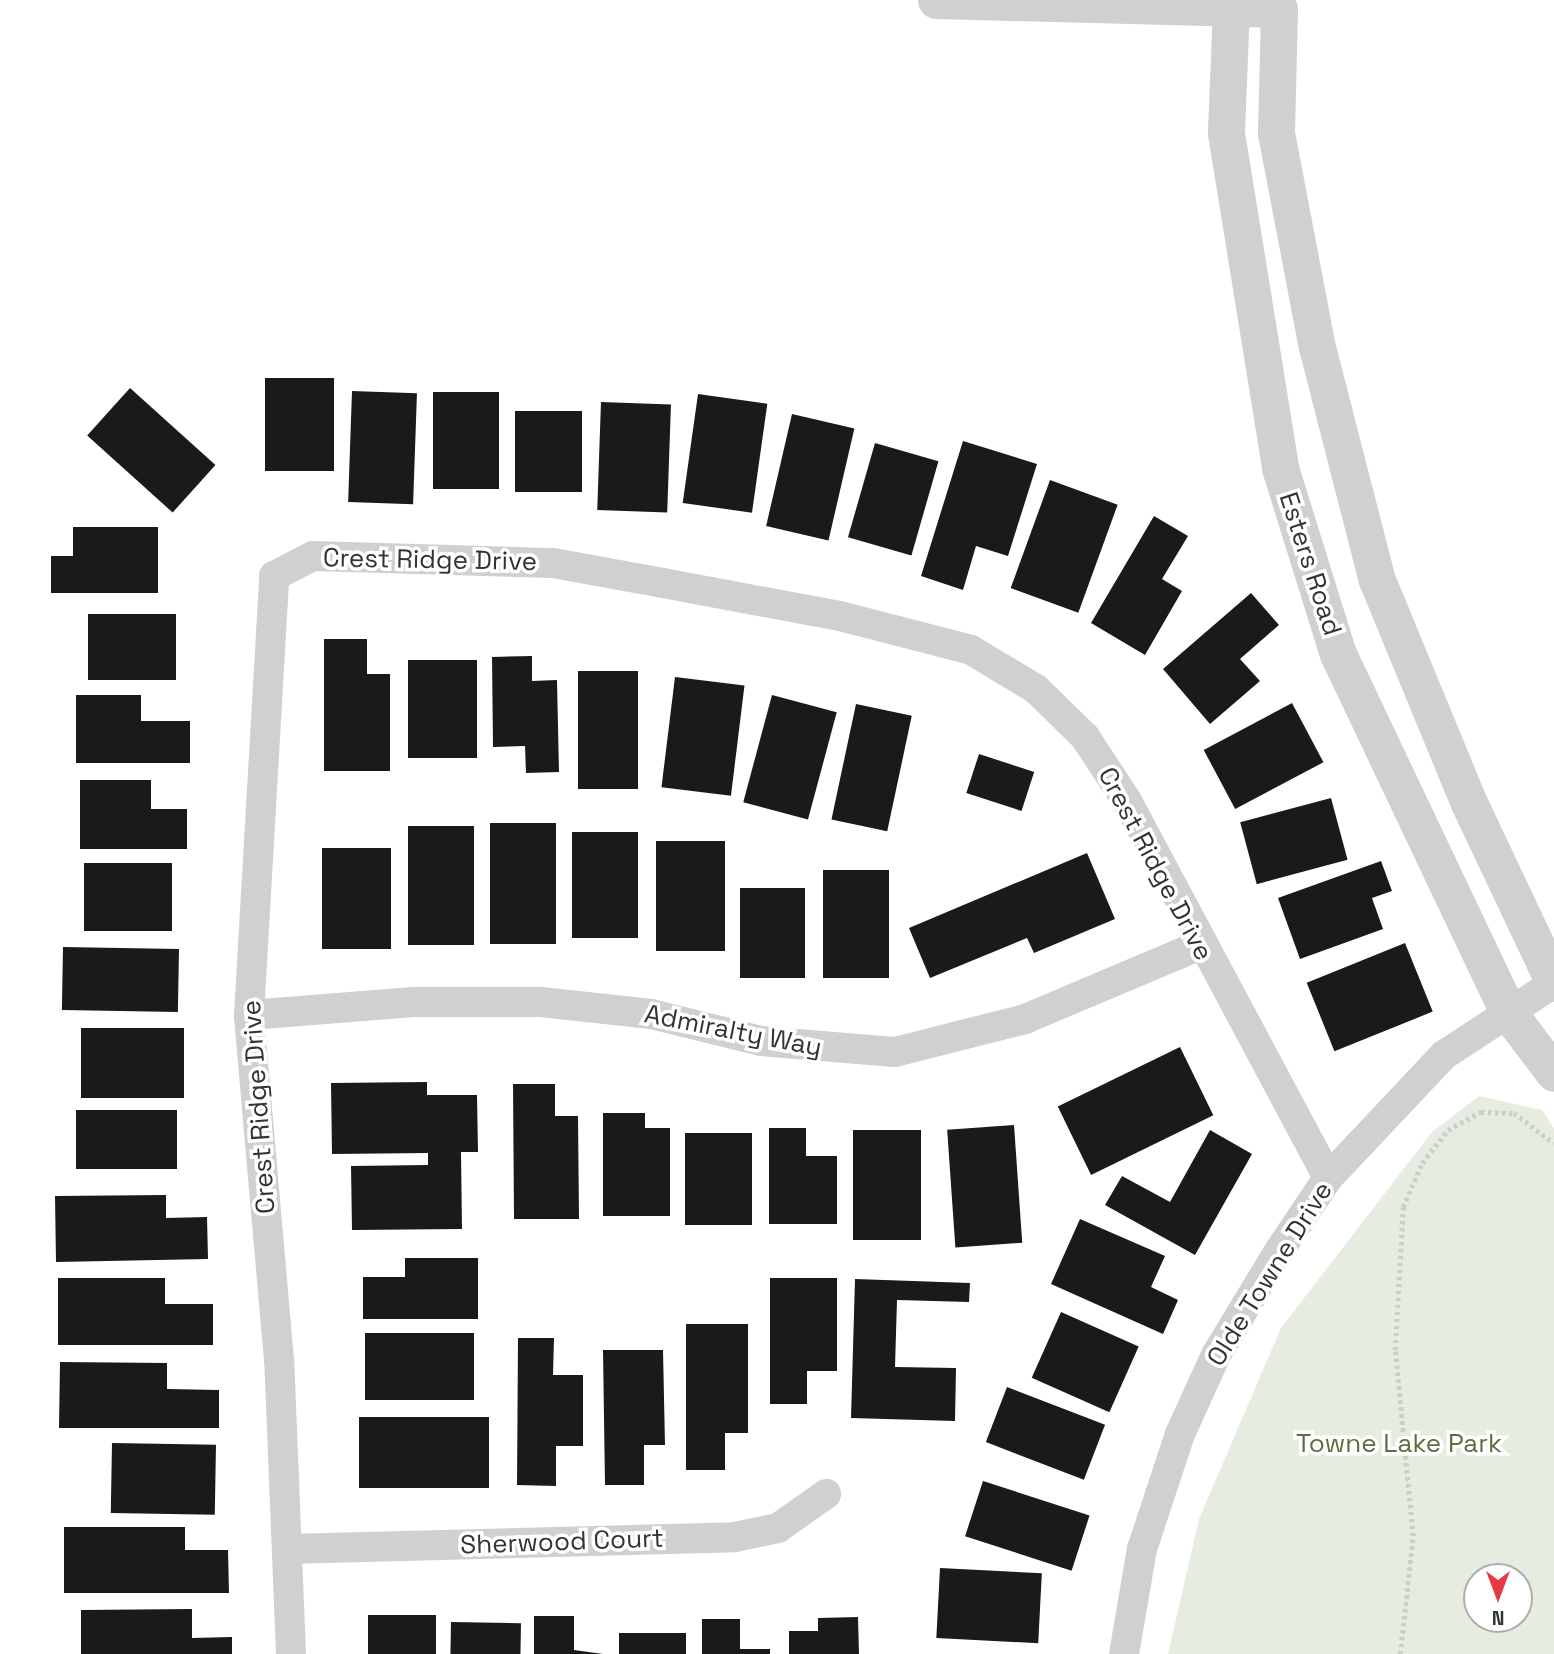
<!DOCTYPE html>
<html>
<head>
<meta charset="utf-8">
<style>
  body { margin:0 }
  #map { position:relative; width:1554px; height:1654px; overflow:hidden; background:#fff; font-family:"Space Grotesk",sans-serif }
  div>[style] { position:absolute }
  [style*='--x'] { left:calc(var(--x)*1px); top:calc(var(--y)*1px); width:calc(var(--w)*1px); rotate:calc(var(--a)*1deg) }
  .green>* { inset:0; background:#e6ecdf }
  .building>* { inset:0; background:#1a1a1a; transform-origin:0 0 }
  .path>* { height:4.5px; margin-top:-2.25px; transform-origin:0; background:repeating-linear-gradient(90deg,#cdcdcd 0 3.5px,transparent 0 7px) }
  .minor>* { height:30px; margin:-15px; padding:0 15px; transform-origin:15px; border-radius:15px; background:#d0d0d0 }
  .tertiary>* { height:37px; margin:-18.5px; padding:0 18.5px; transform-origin:18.5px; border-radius:18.5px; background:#d0d0d0 }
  span { translate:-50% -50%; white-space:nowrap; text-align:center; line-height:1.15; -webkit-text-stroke:7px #fff; paint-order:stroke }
  .street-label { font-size:26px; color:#333 }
  .park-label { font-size:26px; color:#56703f }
  .north { position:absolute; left:1463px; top:1563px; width:70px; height:70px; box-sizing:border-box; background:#fff; border:2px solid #adadad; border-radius:50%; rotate:180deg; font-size:19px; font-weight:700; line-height:28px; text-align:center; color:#333 }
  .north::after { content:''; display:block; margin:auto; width:24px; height:32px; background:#e63946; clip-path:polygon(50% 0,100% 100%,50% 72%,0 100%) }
</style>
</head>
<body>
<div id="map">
  <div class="green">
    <div style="clip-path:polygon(evenodd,1479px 1096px,1542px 1110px,1554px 1128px,1554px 1654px,1168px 1654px,1199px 1519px,1281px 1328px,1432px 1132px,1479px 1096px,1477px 1577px,1519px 1577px,1519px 1619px,1477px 1619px,1477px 1577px)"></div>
  </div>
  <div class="building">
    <div style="left:265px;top:378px;width:69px;height:93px"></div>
    <div style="left:130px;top:388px;width:115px;height:64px;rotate:42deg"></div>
    <div style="left:352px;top:391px;width:65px;height:111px;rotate:2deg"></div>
    <div style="left:433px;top:392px;width:66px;height:97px"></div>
    <div style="left:698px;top:394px;width:70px;height:110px;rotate:8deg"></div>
    <div style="left:601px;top:402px;width:70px;height:108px;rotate:2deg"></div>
    <div style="left:515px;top:411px;width:67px;height:81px"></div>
    <div style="left:792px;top:414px;width:64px;height:115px;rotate:13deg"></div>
    <div style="clip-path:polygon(963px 441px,1037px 464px,1008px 556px,976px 546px,963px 590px,921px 576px)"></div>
    <div style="left:875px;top:443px;width:66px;height:98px;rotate:16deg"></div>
    <div style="left:1050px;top:480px;width:72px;height:115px;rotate:20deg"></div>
    <div style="clip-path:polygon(1154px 516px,1188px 536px,1162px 579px,1182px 591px,1145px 655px,1091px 623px)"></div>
    <div style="clip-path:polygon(73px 527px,158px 527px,158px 593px,51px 593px,51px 556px,73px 556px)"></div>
    <div style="clip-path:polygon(1251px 593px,1279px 625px,1240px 659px,1260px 681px,1210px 724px,1163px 669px)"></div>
    <div style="left:88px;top:614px;width:88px;height:66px"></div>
    <div style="clip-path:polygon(324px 639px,367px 639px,367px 674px,390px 674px,390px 771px,324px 771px)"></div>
    <div style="clip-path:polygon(532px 656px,532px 681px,557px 680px,559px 772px,526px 773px,525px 746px,493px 747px,492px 657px)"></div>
    <div style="left:408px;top:660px;width:69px;height:98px"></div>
    <div style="left:578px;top:671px;width:60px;height:118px"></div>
    <div style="left:675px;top:677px;width:70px;height:111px;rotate:7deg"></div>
    <div style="clip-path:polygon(76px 695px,141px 695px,141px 721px,190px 721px,190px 763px,76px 763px)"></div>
    <div style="left:772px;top:695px;width:67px;height:111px;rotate:15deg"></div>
    <div style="left:1292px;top:703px;width:67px;height:100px;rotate:62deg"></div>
    <div style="left:856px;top:704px;width:57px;height:118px;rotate:12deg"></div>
    <div style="left:979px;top:754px;width:58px;height:41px;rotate:18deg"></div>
    <div style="clip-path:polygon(80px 780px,151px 780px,151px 809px,187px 809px,187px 849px,80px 849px)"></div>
    <div style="left:1331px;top:798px;width:64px;height:94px;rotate:75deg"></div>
    <div style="left:490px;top:823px;width:66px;height:121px"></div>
    <div style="left:408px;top:826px;width:66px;height:119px"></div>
    <div style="left:572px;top:832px;width:66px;height:106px"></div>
    <div style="left:656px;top:841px;width:69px;height:110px"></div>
    <div style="left:322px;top:848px;width:69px;height:101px"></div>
    <div style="clip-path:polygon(1087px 853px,1115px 919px,1034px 953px,1027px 938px,930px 978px,909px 928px)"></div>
    <div style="clip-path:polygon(1381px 861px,1392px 891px,1372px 898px,1383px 929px,1300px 959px,1278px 898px)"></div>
    <div style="left:84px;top:863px;width:88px;height:68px"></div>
    <div style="left:823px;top:870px;width:66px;height:108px"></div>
    <div style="left:740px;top:888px;width:65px;height:90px"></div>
    <div style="left:1405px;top:943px;width:74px;height:106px;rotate:68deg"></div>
    <div style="left:63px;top:947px;width:116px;height:63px;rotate:1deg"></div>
    <div style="left:81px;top:1028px;width:103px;height:70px"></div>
    <div style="left:1180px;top:1047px;width:76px;height:136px;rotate:64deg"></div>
    <div style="clip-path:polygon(427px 1082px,427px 1095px,477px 1095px,478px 1152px,461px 1152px,462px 1229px,352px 1230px,351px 1166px,428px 1165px,428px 1153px,332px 1154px,331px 1083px)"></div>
    <div style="clip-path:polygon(513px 1084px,555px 1084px,555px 1116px,578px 1116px,579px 1219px,514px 1219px)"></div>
    <div style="left:76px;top:1110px;width:101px;height:59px"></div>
    <div style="clip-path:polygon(603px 1113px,645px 1113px,645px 1128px,670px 1128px,670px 1216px,603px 1216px)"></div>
    <div style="left:1014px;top:1125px;width:118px;height:67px;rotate:86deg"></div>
    <div style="clip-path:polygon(769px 1128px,806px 1128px,806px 1156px,837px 1156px,837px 1224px,769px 1224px)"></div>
    <div style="left:853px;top:1130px;width:68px;height:110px"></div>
    <div style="clip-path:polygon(1210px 1130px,1252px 1154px,1195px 1255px,1105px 1205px,1122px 1176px,1170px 1202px)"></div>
    <div style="left:685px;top:1133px;width:67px;height:92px"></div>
    <div style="clip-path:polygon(166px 1195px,166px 1218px,207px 1217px,208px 1259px,56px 1262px,55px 1196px)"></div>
    <div style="clip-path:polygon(1080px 1219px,1165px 1256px,1151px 1287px,1178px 1300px,1163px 1334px,1051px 1284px)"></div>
    <div style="clip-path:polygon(405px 1258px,478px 1258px,478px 1319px,363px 1319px,363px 1277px,405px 1277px)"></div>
    <div style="clip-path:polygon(58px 1278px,165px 1278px,165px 1304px,213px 1304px,213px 1345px,58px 1345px)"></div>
    <div style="clip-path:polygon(770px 1278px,837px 1278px,837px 1371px,807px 1371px,807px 1404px,770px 1404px)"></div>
    <div style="clip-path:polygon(855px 1279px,970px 1283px,969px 1302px,897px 1300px,895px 1367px,956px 1368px,955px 1421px,851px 1418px)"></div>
    <div style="left:1061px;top:1312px;width:85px;height:72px;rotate:24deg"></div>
    <div style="clip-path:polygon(686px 1324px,748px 1324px,748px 1433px,725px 1433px,725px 1470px,686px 1470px)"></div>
    <div style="left:365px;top:1333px;width:109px;height:67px"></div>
    <div style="clip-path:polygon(518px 1338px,554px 1338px,553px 1375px,583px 1375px,583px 1446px,556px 1446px,556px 1486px,517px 1485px)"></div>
    <div style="clip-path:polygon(603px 1350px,663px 1350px,665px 1445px,644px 1445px,644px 1485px,605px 1485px)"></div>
    <div style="clip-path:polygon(60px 1362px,167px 1363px,167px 1389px,219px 1390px,219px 1428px,59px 1428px)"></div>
    <div style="left:1007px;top:1387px;width:105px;height:59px;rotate:21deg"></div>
    <div style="left:359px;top:1417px;width:130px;height:71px"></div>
    <div style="left:112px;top:1443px;width:104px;height:70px;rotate:1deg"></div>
    <div style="left:983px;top:1481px;width:112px;height:58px;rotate:18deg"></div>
    <div style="clip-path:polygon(64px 1527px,185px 1527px,185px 1550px,228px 1550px,229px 1593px,64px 1593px)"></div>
    <div style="left:940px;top:1568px;width:102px;height:70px;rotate:3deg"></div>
    <div style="clip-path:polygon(192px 1609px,192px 1638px,232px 1637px,232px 1654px,81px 1654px,81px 1610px)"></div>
    <div style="left:368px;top:1615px;width:68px;height:39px"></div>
    <div style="clip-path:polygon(534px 1616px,574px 1616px,574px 1650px,603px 1654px,534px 1654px)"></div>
    <div style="clip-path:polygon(858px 1617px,859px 1654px,789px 1654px,789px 1631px,818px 1631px,818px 1618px)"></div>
    <div style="clip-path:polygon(702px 1619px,740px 1619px,740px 1649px,770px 1649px,770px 1654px,702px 1654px)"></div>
    <div style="left:451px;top:1622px;width:70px;height:32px;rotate:1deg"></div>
    <div style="left:619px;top:1633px;width:67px;height:21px"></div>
  </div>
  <div class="path">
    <div style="--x:1400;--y:1654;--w:119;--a:-83.7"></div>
    <div style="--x:1413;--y:1536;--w:187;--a:-95.5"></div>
    <div style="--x:1395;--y:1350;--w:143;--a:-86.8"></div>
    <div style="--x:1403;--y:1207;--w:48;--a:-66.6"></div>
    <div style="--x:1422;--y:1163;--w:42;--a:-51.8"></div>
    <div style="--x:1448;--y:1130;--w:38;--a:-29"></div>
    <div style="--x:1481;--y:1112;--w:33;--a:2"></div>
    <div style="--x:1514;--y:1113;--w:50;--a:36.9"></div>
  </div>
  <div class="minor">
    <div style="--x:249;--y:1015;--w:165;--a:-4.5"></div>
    <div style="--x:413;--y:1002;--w:128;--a:0"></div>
    <div style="--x:541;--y:1002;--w:111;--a:6.2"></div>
    <div style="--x:651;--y:1014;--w:113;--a:13.8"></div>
    <div style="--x:761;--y:1041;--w:134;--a:4.7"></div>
    <div style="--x:895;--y:1052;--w:134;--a:-14.2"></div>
    <div style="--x:1025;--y:1019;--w:188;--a:-22.9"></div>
    <div style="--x:287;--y:1549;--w:448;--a:-1.5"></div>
    <div style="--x:735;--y:1537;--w:44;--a:-11.8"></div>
    <div style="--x:778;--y:1528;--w:59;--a:-35.3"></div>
    <div style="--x:291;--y:1654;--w:294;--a:-92.3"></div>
    <div style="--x:279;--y:1360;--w:346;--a:-95"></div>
    <div style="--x:249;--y:1015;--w:440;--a:-86.7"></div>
    <div style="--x:274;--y:576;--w:44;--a:-27.1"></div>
    <div style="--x:313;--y:556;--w:240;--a:1.7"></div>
    <div style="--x:553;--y:563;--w:112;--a:10.3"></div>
    <div style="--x:663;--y:583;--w:180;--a:10.6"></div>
    <div style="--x:840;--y:616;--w:135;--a:14.5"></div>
    <div style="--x:971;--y:650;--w:76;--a:31"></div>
    <div style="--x:1036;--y:689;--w:69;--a:44.4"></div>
    <div style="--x:1085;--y:737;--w:77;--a:56.7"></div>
    <div style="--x:1127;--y:801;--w:427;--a:61.9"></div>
    <div style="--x:1124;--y:1654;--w:107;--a:-80.3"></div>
    <div style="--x:1142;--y:1549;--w:121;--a:-71.7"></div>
    <div style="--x:1180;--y:1434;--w:87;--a:-65.5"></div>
    <div style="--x:1216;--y:1355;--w:122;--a:-58.8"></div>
    <div style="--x:1279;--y:1251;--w:88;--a:-56.1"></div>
    <div style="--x:1328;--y:1178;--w:169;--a:-46.7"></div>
    <div style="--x:1444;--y:1055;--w:131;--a:-33.2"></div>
  </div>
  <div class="tertiary">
    <div style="--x:936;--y:0;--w:343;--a:1.5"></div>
    <div style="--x:1279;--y:9;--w:124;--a:91.4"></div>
    <div style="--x:1276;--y:133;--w:218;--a:79.2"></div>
    <div style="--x:1317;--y:347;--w:241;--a:75.6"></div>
    <div style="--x:1377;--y:580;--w:241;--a:67.6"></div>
    <div style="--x:1469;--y:803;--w:199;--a:64.7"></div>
    <div style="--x:1231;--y:6;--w:127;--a:92.3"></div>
    <div style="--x:1226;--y:133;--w:339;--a:80.8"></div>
    <div style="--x:1280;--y:468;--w:195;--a:72.7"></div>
    <div style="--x:1338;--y:654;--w:396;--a:64.6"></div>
    <div style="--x:1508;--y:1012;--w:76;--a:53"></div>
  </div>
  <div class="street-label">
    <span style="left:430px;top:560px;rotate:1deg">Crest Ridge Drive</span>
    <span style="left:1310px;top:564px;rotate:72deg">Esters Road</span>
    <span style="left:1155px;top:864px;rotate:62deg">Crest Ridge Drive</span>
    <span style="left:733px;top:1031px;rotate:11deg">Admiralty Way</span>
    <span style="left:259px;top:1107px;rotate:-94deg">Crest Ridge Drive</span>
    <span style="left:1270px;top:1274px;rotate:-58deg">Olde Towne Drive</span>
    <span style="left:562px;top:1542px;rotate:-2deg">Sherwood Court</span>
  </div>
  <div class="park-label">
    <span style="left:1399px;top:1444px">Towne Lake Park</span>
  </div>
  <div class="north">N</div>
</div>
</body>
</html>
